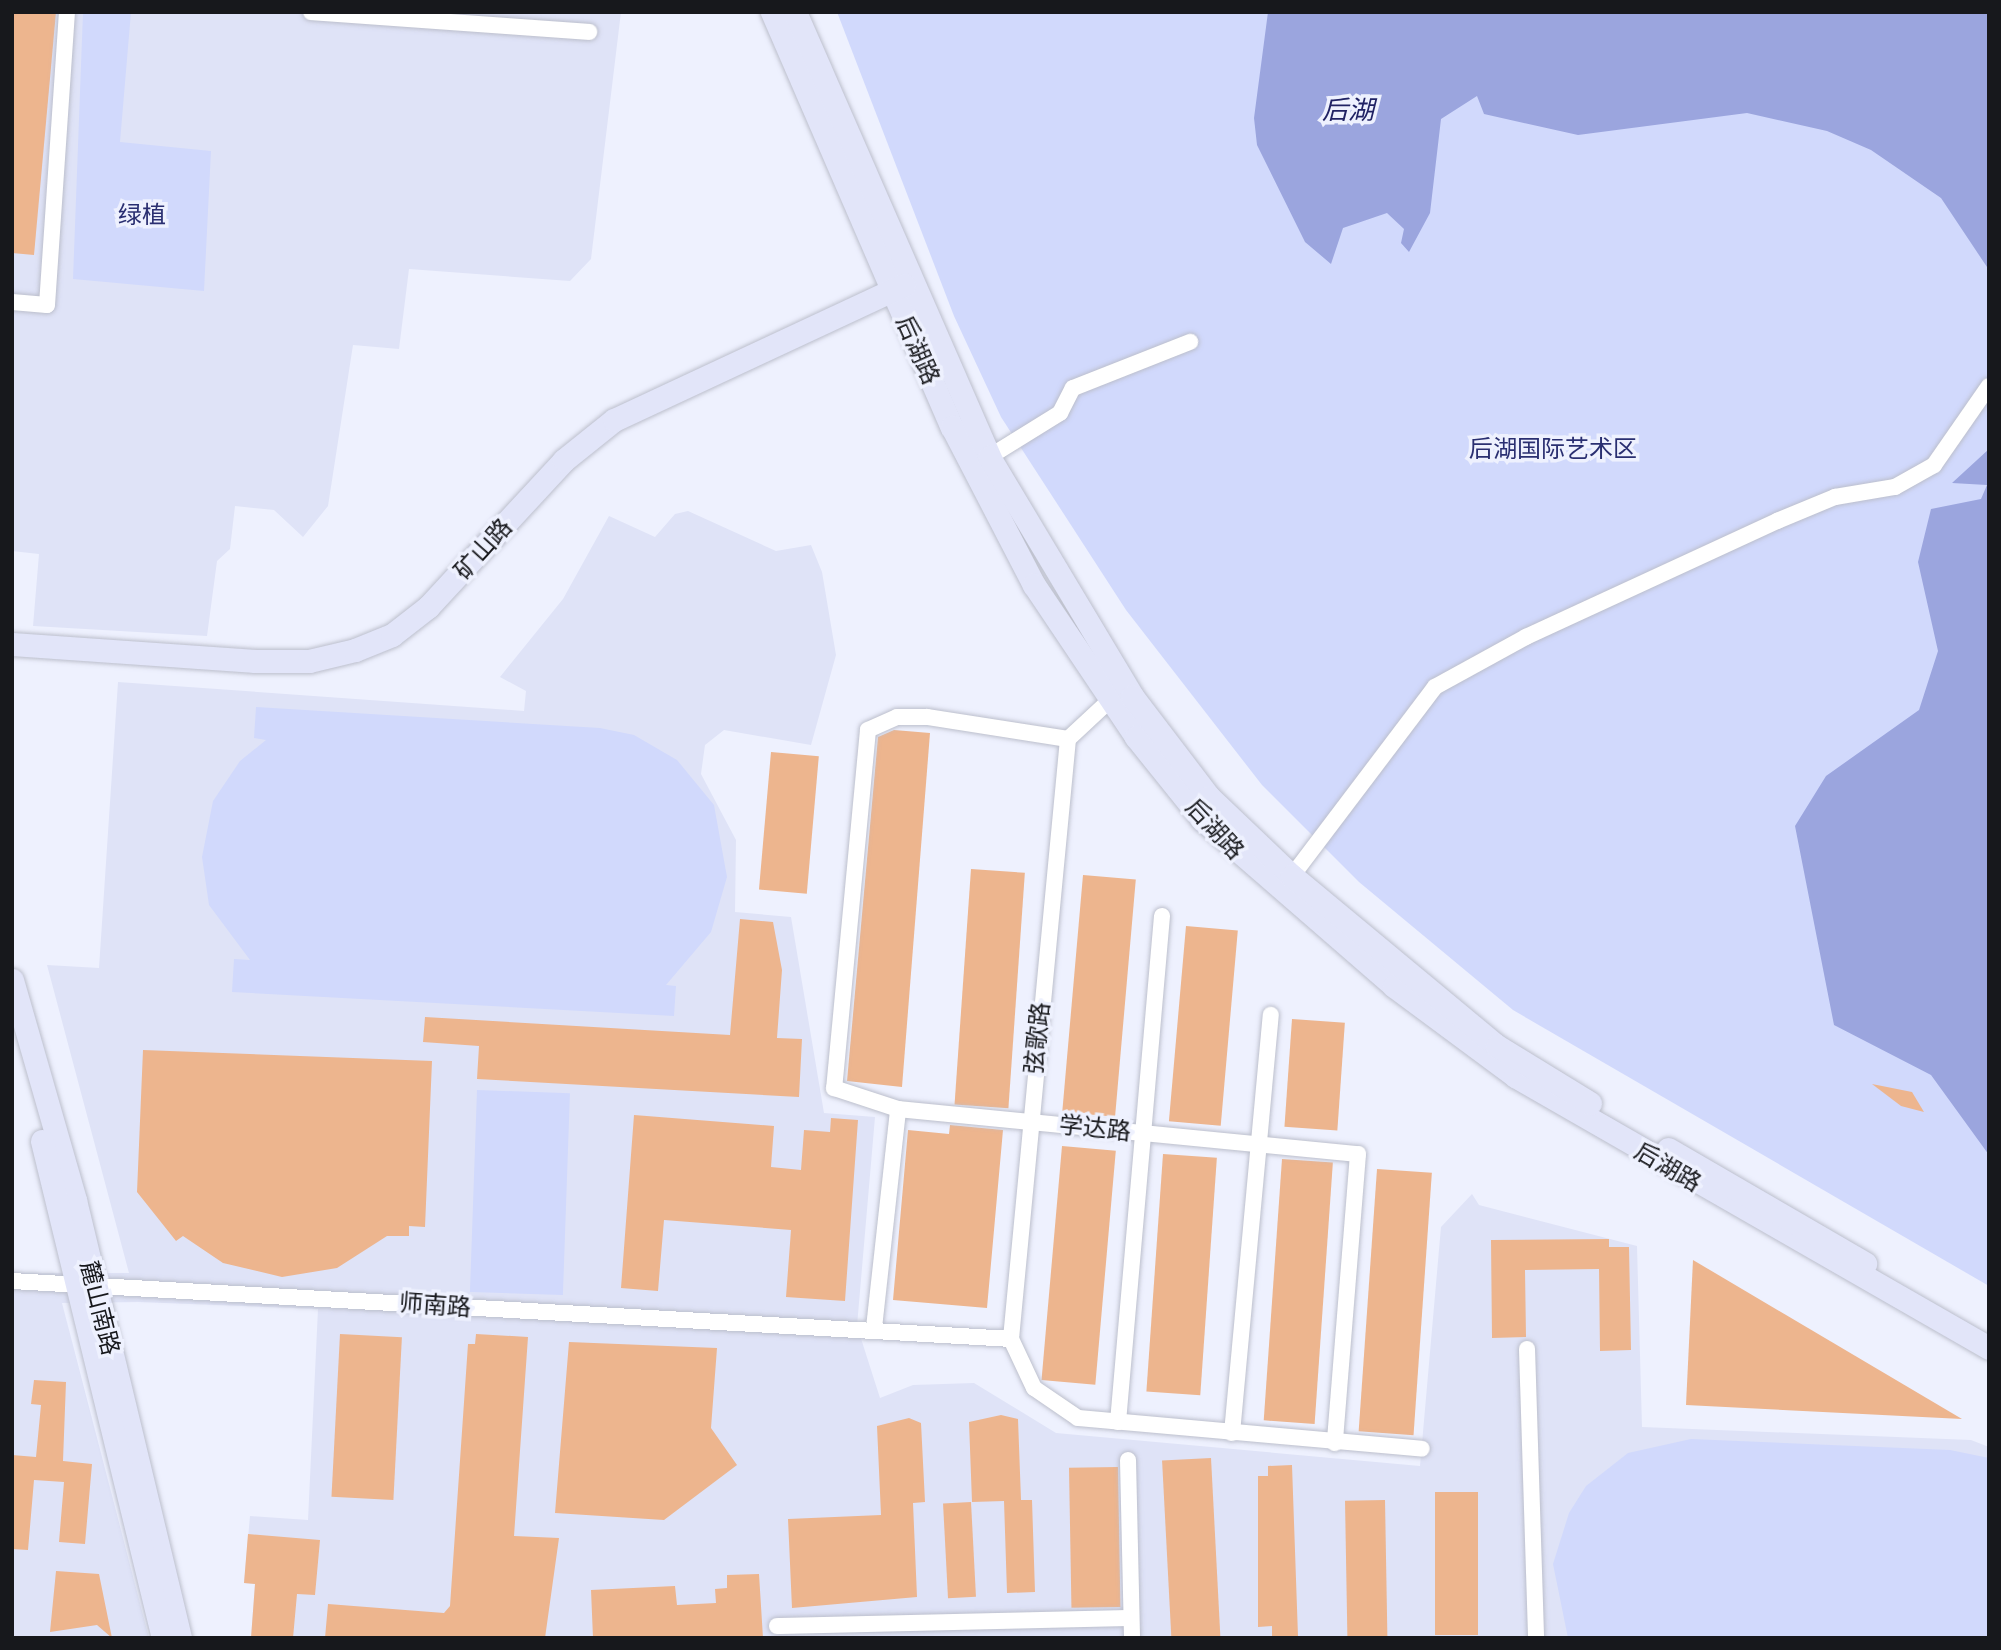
<!DOCTYPE html>
<html>
<head>
<meta charset="utf-8">
<style>
  body { margin:0 }
  #map { position:relative; width:2001px; height:1650px; overflow:hidden; background:#eef1fe; font-family:"Archivo Narrow","Noto Sans SC",sans-serif }
  div>[style] { position:absolute }
  [style*='--x'] { left:calc(var(--x)*1px); top:calc(var(--y)*1px); width:calc(var(--w)*1px); rotate:calc(var(--a)*1deg) }
  .built>* { inset:0; background:#dfe3f7 }
  .green>* { inset:0; background:#d1d9fc; transform-origin:0 0 }
  .water>* { inset:0; background:#9ba5de }
  .building>* { inset:0; background:#edb58e; transform-origin:0 0 }
  .roads { filter:drop-shadow(0 0 2px #bcbfcc) drop-shadow(0 0 2px #bcbfcc) }
  .street>* { height:16px; margin:-8px; padding:0 8px; transform-origin:8px; border-radius:8px; background:#fff }
  .secondary>* { height:23px; margin:-11.5px; padding:0 11.5px; transform-origin:11.5px; border-radius:11.5px; background:#e2e5f9 }
  span { translate:-50% -50%; white-space:nowrap; text-align:center; line-height:1.15; -webkit-text-stroke:7px #eef1fe; paint-order:stroke }
  .park-label { font-size:24px; color:#2a2f71 }
  .street-label { font-size:24px; color:#17181c }
  .water-label { font-size:26px; color:#202264; font-style:italic }
  .frame { position:absolute; inset:0; border:14px solid #17181c; pointer-events:none }
</style>
</head>
<body>
<div id="map">
  <div class="built">
    <div style="clip-path:polygon(12px 12px,621px 12px,591px 259px,570px 281px,409px 269px,399px 349px,353px 345px,328px 506px,303px 537px,274px 510px,235px 506px,230px 549px,217px 561px,207px 636px,33px 626px,39px 554px,12px 551px)"></div>
    <div style="clip-path:polygon(688px 511px,776px 551px,811px 545px,822px 572px,836px 655px,811px 745px,724px 730px,705px 745px,701px 774px,736px 840px,735px 912px,791px 917px,824px 1113px,875px 1117px,857px 1326px,880px 1398px,913px 1385px,974px 1383px,1056px 1433px,1420px 1466px,1441px 1227px,1472px 1194px,1479px 1205px,1637px 1246px,1642px 1427px,1971px 1440px,1989px 1447px,1989px 1638px,251px 1638px,255px 1584px,244px 1583px,250px 1516px,308px 1520px,318px 1309px,138px 1302px,62px 1303px,149px 1638px,12px 1638px,12px 1273px,129px 1273px,47px 965px,99px 968px,118px 682px,524px 711px,526px 691px,500px 677px,563px 599px,609px 516px,655px 537px,675px 514px)"></div>
  </div>
  <div class="green">
    <div style="clip-path:polygon(83px 12px,131px 12px,120px 142px,211px 151px,204px 291px,73px 279px)"></div>
    <div style="clip-path:polygon(837px 12px,1989px 12px,1989px 1286px,1513px 1010px,1359px 882px,1262px 785px,1126px 610px,1001px 417px,954px 316px)"></div>
    <div style="clip-path:polygon(256px 707px,600px 728px,634px 735px,677px 760px,714px 805px,727px 877px,711px 932px,666px 985px,676px 986px,674px 1016px,232px 992px,234px 959px,250px 960px,209px 905px,202px 857px,213px 801px,240px 761px,266px 740px,254px 738px)"></div>
    <div style="left:477px;top:1090px;width:93px;height:202px;rotate:2deg"></div>
    <div style="clip-path:polygon(1691px 1439px,1950px 1450px,1989px 1458px,1989px 1638px,1568px 1638px,1553px 1564px,1569px 1513px,1586px 1486px,1628px 1453px)"></div>
  </div>
  <div class="water">
    <div style="clip-path:polygon(1268px 12px,1989px 12px,1989px 270px,1941px 198px,1871px 150px,1827px 131px,1747px 113px,1578px 135px,1484px 114px,1477px 96px,1441px 119px,1430px 213px,1409px 252px,1401px 243px,1404px 229px,1387px 213px,1343px 228px,1331px 264px,1305px 242px,1257px 145px,1254px 118px)"></div>
    <div style="clip-path:polygon(1989px 449px,1989px 1155px,1931px 1075px,1834px 1025px,1795px 826px,1826px 776px,1919px 710px,1938px 651px,1918px 562px,1931px 509px,1981px 499px,1987px 485px,1952px 483px)"></div>
  </div>
  <div class="building">
    <div style="clip-path:polygon(12px 12px,56px 12px,34px 255px,12px 253px)"></div>
    <div style="clip-path:polygon(894px 730px,930px 733px,902px 1087px,847px 1081px,878px 737px)"></div>
    <div style="left:771px;top:752px;width:48px;height:138px;rotate:5deg"></div>
    <div style="left:971px;top:869px;width:54px;height:236px;rotate:4deg"></div>
    <div style="left:1083px;top:875px;width:53px;height:238px;rotate:5deg"></div>
    <div style="clip-path:polygon(740px 919px,773px 922px,782px 970px,777px 1038px,802px 1039px,799px 1097px,477px 1079px,479px 1046px,423px 1042px,425px 1017px,730px 1035px)"></div>
    <div style="left:1186px;top:926px;width:52px;height:196px;rotate:5deg"></div>
    <div style="left:1292px;top:1019px;width:53px;height:108px;rotate:4deg"></div>
    <div style="clip-path:polygon(143px 1050px,432px 1061px,425px 1227px,409px 1226px,409px 1236px,387px 1236px,337px 1268px,282px 1277px,223px 1263px,183px 1236px,176px 1241px,137px 1192px)"></div>
    <div style="clip-path:polygon(1872px 1084px,1912px 1092px,1924px 1112px,1901px 1106px)"></div>
    <div style="clip-path:polygon(634px 1115px,774px 1126px,771px 1167px,801px 1170px,804px 1130px,830px 1132px,831px 1118px,858px 1120px,845px 1301px,786px 1297px,791px 1230px,664px 1220px,658px 1291px,621px 1288px)"></div>
    <div style="clip-path:polygon(950px 1125px,1003px 1130px,987px 1308px,893px 1300px,908px 1130px,949px 1134px)"></div>
    <div style="left:1062px;top:1146px;width:54px;height:235px;rotate:5deg"></div>
    <div style="left:1163px;top:1154px;width:54px;height:238px;rotate:4deg"></div>
    <div style="left:1282px;top:1159px;width:51px;height:262px;rotate:4deg"></div>
    <div style="left:1377px;top:1169px;width:55px;height:263px;rotate:4deg"></div>
    <div style="clip-path:polygon(1609px 1239px,1609px 1247px,1629px 1247px,1631px 1350px,1600px 1351px,1599px 1269px,1525px 1270px,1526px 1337px,1492px 1338px,1491px 1240px)"></div>
    <div style="clip-path:polygon(1693px 1260px,1962px 1419px,1686px 1405px)"></div>
    <div style="left:340px;top:1334px;width:62px;height:163px;rotate:3deg"></div>
    <div style="clip-path:polygon(476px 1334px,528px 1337px,514px 1536px,559px 1538px,545px 1638px,325px 1638px,328px 1604px,444px 1613px,450px 1606px,468px 1344px,475px 1344px)"></div>
    <div style="clip-path:polygon(569px 1342px,717px 1348px,711px 1428px,737px 1465px,664px 1520px,555px 1513px)"></div>
    <div style="clip-path:polygon(34px 1380px,66px 1382px,63px 1461px,92px 1464px,85px 1544px,59px 1542px,64px 1482px,34px 1480px,28px 1550px,12px 1549px,12px 1455px,36px 1457px,41px 1405px,31px 1404px)"></div>
    <div style="clip-path:polygon(1001px 1415px,1018px 1419px,1021px 1500px,1032px 1500px,1035px 1592px,1007px 1593px,1004px 1501px,972px 1502px,969px 1422px)"></div>
    <div style="clip-path:polygon(909px 1418px,921px 1423px,925px 1502px,913px 1503px,917px 1597px,792px 1608px,788px 1519px,881px 1515px,877px 1426px)"></div>
    <div style="left:1211px;top:1458px;width:180px;height:49px;rotate:87deg"></div>
    <div style="clip-path:polygon(1292px 1465px,1298px 1636px,1272px 1636px,1272px 1626px,1258px 1627px,1258px 1476px,1268px 1476px,1268px 1466px)"></div>
    <div style="left:1118px;top:1467px;width:140px;height:49px;rotate:89deg"></div>
    <div style="left:1435px;top:1492px;width:43px;height:143px"></div>
    <div style="left:1385px;top:1500px;width:136px;height:40px;rotate:89deg"></div>
    <div style="left:971px;top:1502px;width:95px;height:28px;rotate:87deg"></div>
    <div style="clip-path:polygon(248px 1534px,320px 1540px,315px 1595px,297px 1594px,293px 1638px,251px 1638px,255px 1584px,244px 1583px)"></div>
    <div style="clip-path:polygon(56px 1571px,99px 1574px,112px 1638px,97px 1625px,50px 1632px)"></div>
    <div style="clip-path:polygon(759px 1574px,763px 1638px,593px 1638px,591px 1590px,675px 1586px,677px 1605px,716px 1603px,715px 1589px,727px 1588px,727px 1575px)"></div>
  </div>
  <div class="roads">
    <div class="street">
      <div style="--x:311;--y:12;--w:279;--a:4.1"></div>
      <div style="--x:12;--y:302;--w:35;--a:5"></div>
      <div style="--x:47;--y:305;--w:294;--a:-86.1"></div>
      <div style="--x:989;--y:457;--w:84;--a:-31.8"></div>
      <div style="--x:1060;--y:413;--w:28;--a:-63"></div>
      <div style="--x:1073;--y:388;--w:126;--a:-21.5"></div>
      <div style="--x:1110;--y:700;--w:57;--a:137.1"></div>
      <div style="--x:1068;--y:739;--w:143;--a:-171.1"></div>
      <div style="--x:927;--y:717;--w:30;--a:180"></div>
      <div style="--x:897;--y:717;--w:32;--a:156"></div>
      <div style="--x:868;--y:730;--w:360;--a:95.4"></div>
      <div style="--x:834;--y:1088;--w:67;--a:18.2"></div>
      <div style="--x:898;--y:1109;--w:462;--a:5.6"></div>
      <div style="--x:1358;--y:1154;--w:290;--a:94.6"></div>
      <div style="--x:1068;--y:739;--w:603;--a:95.43"></div>
      <div style="--x:1011;--y:1339;--w:54;--a:64.9"></div>
      <div style="--x:1034;--y:1388;--w:53;--a:34.3"></div>
      <div style="--x:1078;--y:1418;--w:345;--a:5.1"></div>
      <div style="--x:1292;--y:876;--w:237;--a:-52.9"></div>
      <div style="--x:1435;--y:687;--w:104;--a:-28.8"></div>
      <div style="--x:1526;--y:637;--w:277;--a:-24.8"></div>
      <div style="--x:1777;--y:521;--w:63;--a:-22.5"></div>
      <div style="--x:1835;--y:497;--w:61;--a:-9.5"></div>
      <div style="--x:1895;--y:487;--w:45;--a:-29.4"></div>
      <div style="--x:1934;--y:465;--w:96;--a:-55.2"></div>
      <div style="--x:12;--y:1281;--w:1001;--a:3.32"></div>
      <div style="--x:874;--y:1328;--w:220;--a:-83.7"></div>
      <div style="--x:1527;--y:1349;--w:289;--a:88.2"></div>
      <div style="--x:1118;--y:1422;--w:508;--a:-85.03"></div>
      <div style="--x:1232;--y:1433;--w:420;--a:-84.7"></div>
      <div style="--x:1128;--y:1460;--w:178;--a:88.7"></div>
      <div style="--x:777;--y:1626;--w:354;--a:-1.3"></div>
    </div>
    <div class="secondary">
      <div style="--x:772;--y:12;--w:452;--a:66.6"></div>
      <div style="--x:952;--y:427;--w:178;--a:62.6"></div>
      <div style="--x:1034;--y:585;--w:183;--a:56.1"></div>
      <div style="--x:1136;--y:737;--w:105;--a:51.2"></div>
      <div style="--x:1202;--y:819;--w:254;--a:41"></div>
      <div style="--x:1394;--y:986;--w:151;--a:36.6"></div>
      <div style="--x:1515;--y:1076;--w:546;--a:29.85"></div>
      <div style="--x:795;--y:12;--w:485;--a:66.4"></div>
      <div style="--x:989;--y:457;--w:279;--a:59.1"></div>
      <div style="--x:1132;--y:696;--w:127;--a:52.7"></div>
      <div style="--x:1209;--y:797;--w:115;--a:43.6"></div>
      <div style="--x:1292;--y:876;--w:266;--a:39.7"></div>
      <div style="--x:1497;--y:1046;--w:109;--a:31.5"></div>
      <div style="--x:12;--y:644;--w:244;--a:4"></div>
      <div style="--x:255;--y:661;--w:54;--a:0"></div>
      <div style="--x:309;--y:661;--w:47;--a:-13.4"></div>
      <div style="--x:355;--y:650;--w:40;--a:-22"></div>
      <div style="--x:392;--y:635;--w:46;--a:-37.9"></div>
      <div style="--x:428;--y:607;--w:200;--a:-47.2"></div>
      <div style="--x:564;--y:460;--w:64;--a:-38.7"></div>
      <div style="--x:614;--y:420;--w:320;--a:-25"></div>
      <div style="--x:12;--y:980;--w:229;--a:74"></div>
      <div style="--x:75;--y:1200;--w:450;--a:76.5"></div>
      <div style="--x:42;--y:1141;--w:512;--a:76.32"></div>
      <div style="--x:1668;--y:1149;--w:228;--a:30.1"></div>
    </div>
  </div>
  <div class="park-label">
    <span style="left:142px;top:215px">绿植</span>
    <span style="left:1553px;top:449px">后湖国际艺术区</span>
  </div>
  <div class="street-label">
    <span style="left:918px;top:350px;rotate:66deg">后湖路</span>
    <span style="left:483px;top:549px;rotate:-48deg">矿山路</span>
    <span style="left:1215px;top:829px;rotate:47deg">后湖路</span>
    <span style="left:1037px;top:1038px;rotate:-84deg">弦歌路</span>
    <span style="left:1095px;top:1128px;rotate:6deg">学达路</span>
    <span style="left:1668px;top:1167px;rotate:30deg">后湖路</span>
    <span style="left:435px;top:1305px;rotate:4deg">师南路</span>
    <span style="left:100px;top:1308px;rotate:76deg">麓山南路</span>
  </div>
  <div class="water-label">
    <span style="left:1348px;top:110px">后湖</span>
  </div>
  <div class="frame"></div>
</div>
</body>
</html>
